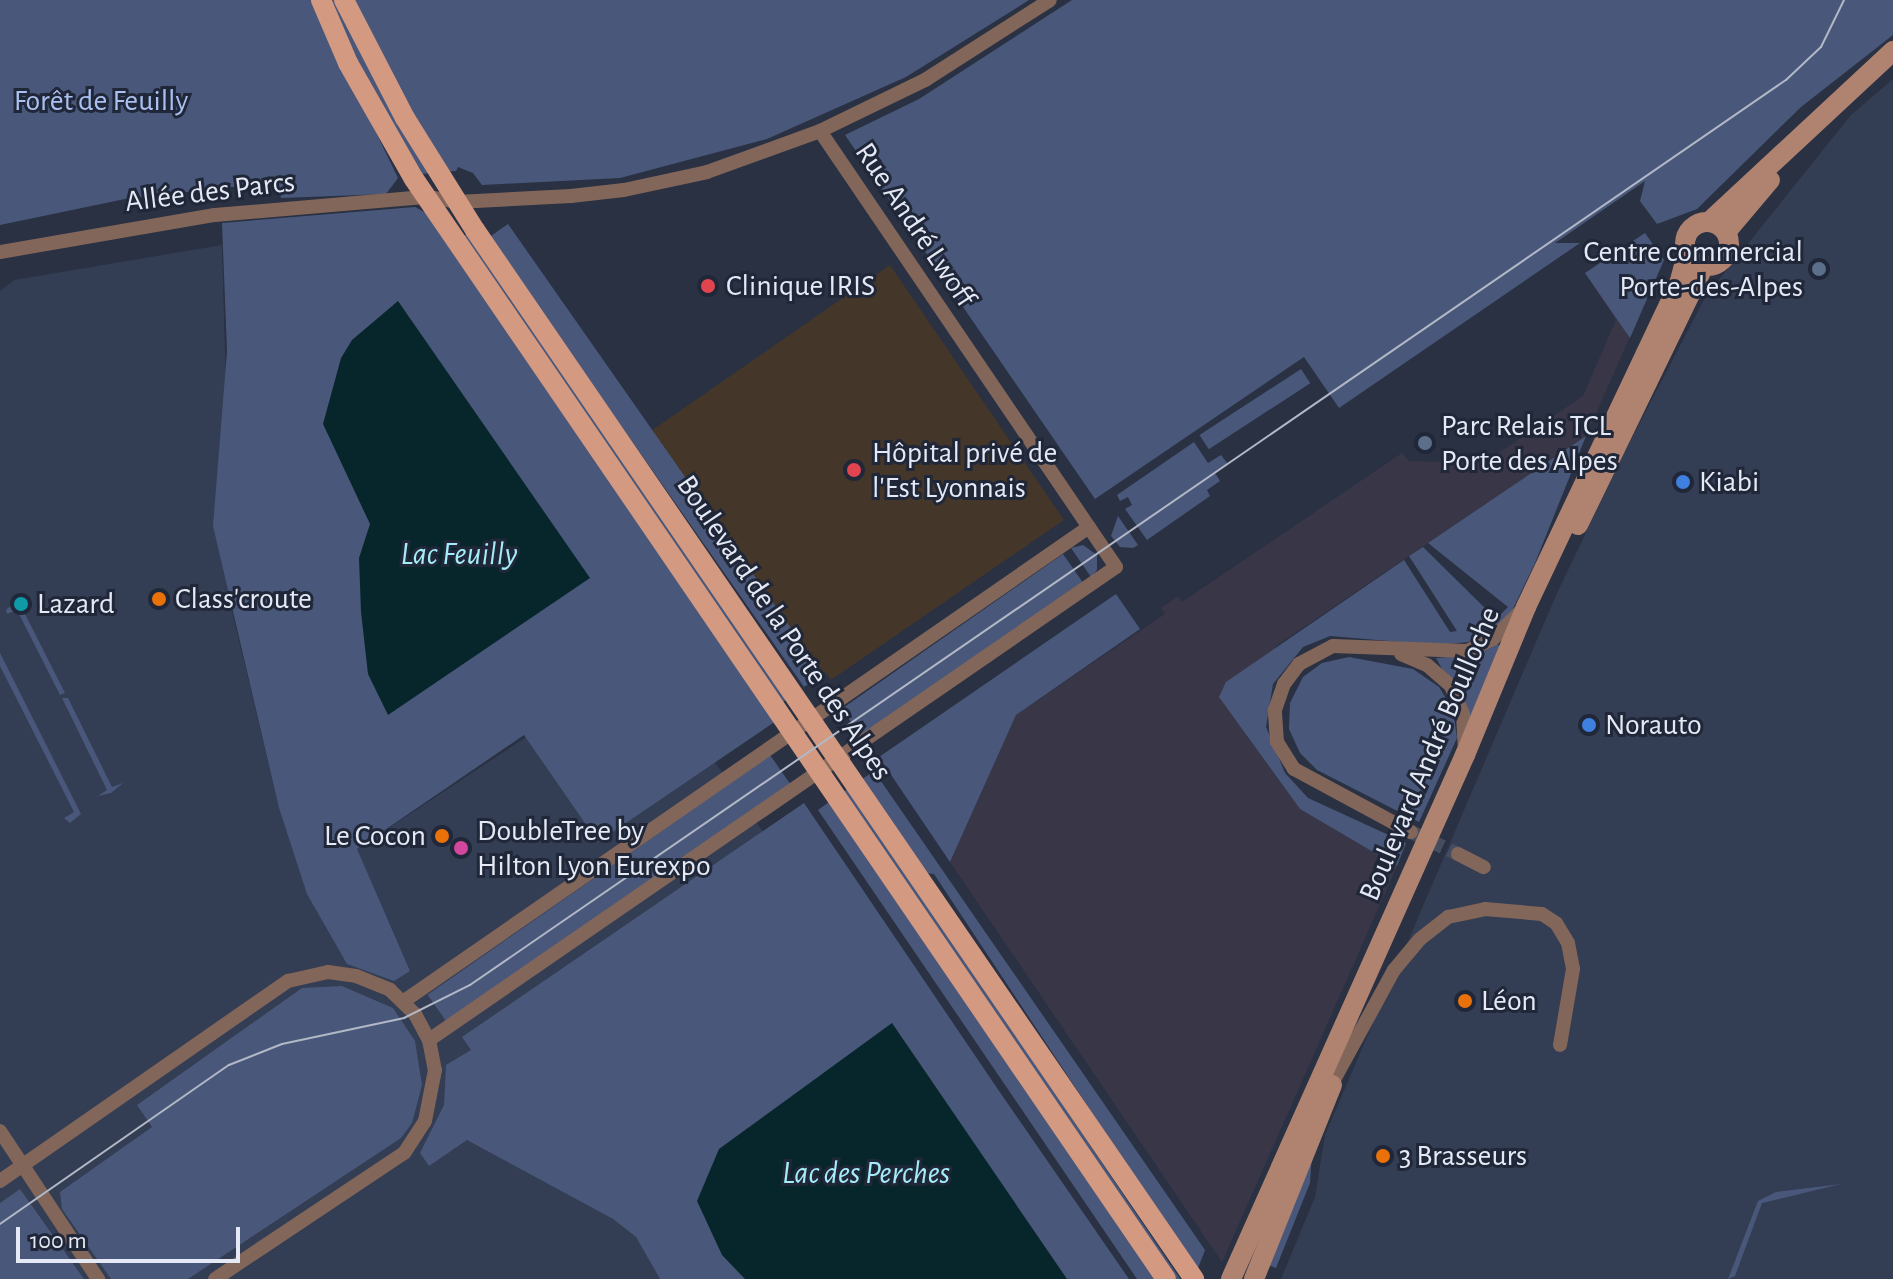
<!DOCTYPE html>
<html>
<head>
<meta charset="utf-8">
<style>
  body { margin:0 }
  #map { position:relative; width:1893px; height:1279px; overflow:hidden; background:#293143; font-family:"Alegreya Sans",sans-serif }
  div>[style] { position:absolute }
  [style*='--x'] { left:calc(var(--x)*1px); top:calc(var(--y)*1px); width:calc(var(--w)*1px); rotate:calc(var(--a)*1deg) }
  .built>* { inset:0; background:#333d53 }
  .industrial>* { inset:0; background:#393648 }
  .medical>* { inset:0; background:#443629 }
  .green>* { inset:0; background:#49587a; transform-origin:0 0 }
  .water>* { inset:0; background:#07262b }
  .minor-tunnel>* { height:14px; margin-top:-7px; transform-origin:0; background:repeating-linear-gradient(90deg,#454d5e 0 14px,transparent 0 21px) }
  .minor>* { height:14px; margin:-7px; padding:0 7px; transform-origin:7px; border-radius:7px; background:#83665a }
  .secondary>* { height:20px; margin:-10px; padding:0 10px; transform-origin:10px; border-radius:10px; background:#b08370 }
  .secondary>.ring { margin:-10px; padding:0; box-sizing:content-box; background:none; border:20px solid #b08370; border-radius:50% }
  .primary>* { height:20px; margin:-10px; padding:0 10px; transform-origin:10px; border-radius:10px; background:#d39981 }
  .tram>* { height:2px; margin:-1px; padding:0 1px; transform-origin:1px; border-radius:1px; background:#b2b8c6 }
  .dots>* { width:22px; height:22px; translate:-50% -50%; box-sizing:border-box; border:4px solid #202738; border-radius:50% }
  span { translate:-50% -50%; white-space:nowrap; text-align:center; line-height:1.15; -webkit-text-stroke:6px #202738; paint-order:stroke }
  .park-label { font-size:30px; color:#aac0f0 }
  .street-label { font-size:30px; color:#e4e9f5 }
  .poi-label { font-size:30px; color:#e4e9f5 }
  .right { translate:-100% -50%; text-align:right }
  .left { translate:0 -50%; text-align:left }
  .water-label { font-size:32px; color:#a4ecf8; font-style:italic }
  .scale { position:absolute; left:16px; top:1227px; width:224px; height:36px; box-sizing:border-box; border:4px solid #e4e9f5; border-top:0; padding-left:10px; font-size:24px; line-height:28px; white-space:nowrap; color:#e4e9f5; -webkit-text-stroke:6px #202738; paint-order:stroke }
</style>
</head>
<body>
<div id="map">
  <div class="built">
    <div style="clip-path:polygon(1893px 79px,1893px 1279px,1281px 1279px,1315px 1197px,1325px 1135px,1557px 593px,1626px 449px,1706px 296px,1851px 115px)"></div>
    <div style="clip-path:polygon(222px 245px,232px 611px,279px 808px,304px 884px,644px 659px,834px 935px,509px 1162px,613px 1219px,636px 1237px,660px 1279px,0 1279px,0 291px,14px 280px)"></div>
  </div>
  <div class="industrial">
    <div style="clip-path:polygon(1645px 233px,1663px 262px,1586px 436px,1276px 646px,1247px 736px,1300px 809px,1397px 866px,1222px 1262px,950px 862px,1016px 715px,1165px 614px,1161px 608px,1178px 596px,1182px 602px,1402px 453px,1409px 461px,1484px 463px,1583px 396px,1616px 320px,1585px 273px)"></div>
  </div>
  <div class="medical">
    <div style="clip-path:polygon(890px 265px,1064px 520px,831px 680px,825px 672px,820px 676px,651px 431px)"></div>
  </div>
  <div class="green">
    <div style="clip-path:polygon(0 0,312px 0,398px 178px,386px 194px,281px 198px,278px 183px,241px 186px,125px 199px,0 225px)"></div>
    <div style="clip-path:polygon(328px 0,1029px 0,906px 77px,767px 139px,620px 178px,482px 185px,473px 173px,458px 167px,456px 171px,421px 174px,379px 106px)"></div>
    <div style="clip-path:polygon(1072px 0,1893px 0,1893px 35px,1801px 107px,1697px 209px,1657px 224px,1640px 201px,1645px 181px,1555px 243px,1580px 243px,1339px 408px,1304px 357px,1095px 499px,845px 135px,919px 99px)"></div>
    <div style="clip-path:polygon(415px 207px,428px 214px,776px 721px,598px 842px,524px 735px,357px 849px,410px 971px,394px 981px,347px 964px,307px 894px,279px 808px,213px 526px,227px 351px,222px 223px)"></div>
    <div style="left:508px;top:224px;width:549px;height:23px;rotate:55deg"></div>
    <div style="clip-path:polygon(1645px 233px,1664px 260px,1630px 338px,1585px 273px)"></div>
    <div style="clip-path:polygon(462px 235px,470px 235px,788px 698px,782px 703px)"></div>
    <div style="left:1301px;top:369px;width:17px;height:121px;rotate:57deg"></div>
    <div style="clip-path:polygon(1586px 436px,1535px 563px,1511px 613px,1493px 631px,1469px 642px,1436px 645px,1330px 636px,1303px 647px,1273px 684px,1266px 727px,1285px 773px,1308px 798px,1406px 843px,1397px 866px,1300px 809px,1219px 697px,1226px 682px,1404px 560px,1450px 632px,1457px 631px,1409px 556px,1423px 547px,1496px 619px,1508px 607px,1428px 543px)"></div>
    <div style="clip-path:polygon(1194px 442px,1208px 463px,1221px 455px,1228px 464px,1215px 473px,1220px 481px,1207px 490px,1210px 496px,1147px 540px,1125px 509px,1132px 505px,1128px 497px,1120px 501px,1117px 495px)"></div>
    <div style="clip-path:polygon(1118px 516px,1138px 545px,1133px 548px,1120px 547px,1111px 536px)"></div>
    <div style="clip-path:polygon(1083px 545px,1097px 555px,1097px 570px,1091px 577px,1071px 548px)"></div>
    <div style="left:1063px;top:554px;width:35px;height:270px;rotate:55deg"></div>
    <div style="clip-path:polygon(1116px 594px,1140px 629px,1016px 715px,950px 862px,879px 757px)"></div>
    <div style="clip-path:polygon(21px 597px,32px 600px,22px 608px,65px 693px,60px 695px,17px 610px,7px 614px,6px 610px)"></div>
    <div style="clip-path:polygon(1495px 644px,1502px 646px,1471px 721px,1436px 658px,1476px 655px)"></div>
    <div style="clip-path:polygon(0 653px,81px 814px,70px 823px,64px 818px,74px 812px,0 666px)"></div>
    <div style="clip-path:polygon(1349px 657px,1413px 669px,1439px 687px,1453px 710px,1457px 738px,1419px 822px,1317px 770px,1300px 753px,1289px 729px,1290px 703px,1303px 677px,1322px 663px)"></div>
    <div style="clip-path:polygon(68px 698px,112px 787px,123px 783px,111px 793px,98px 796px,107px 790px,62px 698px)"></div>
    <div style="left:770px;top:755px;width:35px;height:418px;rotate:55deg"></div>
    <div style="clip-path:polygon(874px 771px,1205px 1250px,1197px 1271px,934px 874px,925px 873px,861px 780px)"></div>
    <div style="left:849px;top:788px;width:596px;height:8px;rotate:56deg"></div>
    <div style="clip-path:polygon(829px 802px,1158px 1279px,1137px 1279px,818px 810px)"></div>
    <div style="clip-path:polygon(804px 803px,997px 1088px,1129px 1279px,660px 1279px,636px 1237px,613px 1219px,467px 1140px,429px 1166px,420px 1153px,444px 1105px,446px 1065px,471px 1050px,462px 1037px)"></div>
    <div style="clip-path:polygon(342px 986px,393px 1008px,415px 1041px,422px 1085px,412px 1123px,401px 1138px,188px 1279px,111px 1279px,62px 1209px,60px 1192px,152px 1127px,137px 1105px,302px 988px)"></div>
    <div style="clip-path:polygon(1312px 1153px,1310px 1183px,1276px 1268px,1268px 1265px)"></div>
    <div style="clip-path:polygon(1841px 1184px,1762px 1203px,1735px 1276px,1728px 1279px,1758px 1201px,1776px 1192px)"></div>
    <div style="clip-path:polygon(20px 1189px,84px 1279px,0 1279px,0 1203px)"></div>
  </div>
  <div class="water">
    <div style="clip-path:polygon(398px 301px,590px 578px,388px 715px,368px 674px,361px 612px,359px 558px,370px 524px,323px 424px,341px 358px,352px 340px)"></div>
    <div style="clip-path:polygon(892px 1023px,1067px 1279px,745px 1279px,722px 1255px,697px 1201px,719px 1149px)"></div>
  </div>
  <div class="minor-tunnel">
    <div style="--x:1411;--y:832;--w:52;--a:25.1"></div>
  </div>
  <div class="minor">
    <div style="--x:0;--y:252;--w:218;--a:-9.8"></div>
    <div style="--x:215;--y:215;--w:213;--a:-4.9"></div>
    <div style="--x:427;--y:197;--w:30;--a:9"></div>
    <div style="--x:457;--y:202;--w:114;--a:-3"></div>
    <div style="--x:571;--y:196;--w:53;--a:-6.5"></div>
    <div style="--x:624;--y:190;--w:85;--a:-12.2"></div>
    <div style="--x:707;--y:172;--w:120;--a:-19.9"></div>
    <div style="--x:820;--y:131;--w:117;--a:-25.9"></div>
    <div style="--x:925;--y:80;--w:148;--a:-32.6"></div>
    <div style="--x:1401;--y:654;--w:28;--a:23"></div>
    <div style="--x:1427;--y:665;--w:32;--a:41"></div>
    <div style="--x:1451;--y:686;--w:30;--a:67"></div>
    <div style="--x:1463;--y:714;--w:36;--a:87"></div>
    <div style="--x:1411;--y:832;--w:133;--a:-151.7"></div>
    <div style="--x:1294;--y:769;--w:32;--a:-122"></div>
    <div style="--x:1277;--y:742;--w:32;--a:-94"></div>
    <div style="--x:1275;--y:710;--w:28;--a:-71"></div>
    <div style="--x:1284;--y:684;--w:25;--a:-53"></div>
    <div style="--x:1299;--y:664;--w:38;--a:-28"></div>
    <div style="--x:1333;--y:646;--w:134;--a:2.1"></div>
    <div style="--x:1467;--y:651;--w:29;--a:-25"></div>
    <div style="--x:1493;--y:639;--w:41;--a:-45"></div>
    <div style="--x:1458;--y:854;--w:29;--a:27"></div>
    <div style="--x:404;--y:1001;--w:833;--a:-34.68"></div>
    <div style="--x:429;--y:1040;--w:834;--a:-34.55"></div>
    <div style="--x:1116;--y:567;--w:527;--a:-124.17"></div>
    <div style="--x:1335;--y:1078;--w:123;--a:-61.4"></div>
    <div style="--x:1394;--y:970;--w:40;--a:-50"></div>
    <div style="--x:1420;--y:939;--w:36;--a:-38"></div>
    <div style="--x:1448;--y:917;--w:38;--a:-12"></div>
    <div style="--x:1485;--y:909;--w:57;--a:5"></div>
    <div style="--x:1542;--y:914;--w:17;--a:33"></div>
    <div style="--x:1556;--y:923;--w:23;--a:59"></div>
    <div style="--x:1568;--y:943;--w:26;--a:79"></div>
    <div style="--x:1573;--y:969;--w:77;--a:99.7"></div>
    <div style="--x:0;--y:1131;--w:178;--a:56.5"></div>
    <div style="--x:0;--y:1181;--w:351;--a:-34.8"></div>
    <div style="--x:288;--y:981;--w:41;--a:-12.7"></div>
    <div style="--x:328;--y:972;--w:28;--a:8"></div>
    <div style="--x:356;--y:976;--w:37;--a:22"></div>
    <div style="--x:390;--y:990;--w:35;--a:44"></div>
    <div style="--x:415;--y:1014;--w:30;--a:62"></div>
    <div style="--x:429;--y:1040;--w:31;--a:79"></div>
    <div style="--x:435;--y:1070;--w:52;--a:101.1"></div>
    <div style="--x:425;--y:1121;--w:38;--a:123"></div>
    <div style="--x:404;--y:1153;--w:227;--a:146.3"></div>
  </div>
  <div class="secondary">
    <div style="--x:1710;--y:221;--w:250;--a:-42.9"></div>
    <div class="ring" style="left:1685px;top:222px;width:24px;height:24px"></div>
    <div style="--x:1726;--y:232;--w:68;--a:-49.8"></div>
    <div style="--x:1578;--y:525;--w:288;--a:-64.1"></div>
    <div style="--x:1231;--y:1279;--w:574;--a:-65.94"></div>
    <div style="--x:1465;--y:755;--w:160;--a:-67.6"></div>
    <div style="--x:1526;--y:607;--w:357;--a:-64.7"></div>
    <div style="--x:1679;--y:284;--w:30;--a:-75"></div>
    <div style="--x:1254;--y:1279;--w:209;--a:-68.1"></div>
  </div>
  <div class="primary">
    <div style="--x:321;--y:0;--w:69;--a:66.8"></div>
    <div style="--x:348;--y:63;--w:133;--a:60.4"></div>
    <div style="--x:414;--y:179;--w:1332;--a:55.64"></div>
    <div style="--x:344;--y:0;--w:133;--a:62.7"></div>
    <div style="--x:405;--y:118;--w:132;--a:58"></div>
    <div style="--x:475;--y:230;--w:1272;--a:55.57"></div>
  </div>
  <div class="tram">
    <div style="--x:0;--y:1224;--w:279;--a:-34.8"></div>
    <div style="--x:229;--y:1065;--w:57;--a:-21.6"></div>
    <div style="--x:282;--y:1044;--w:125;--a:-12"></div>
    <div style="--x:404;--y:1018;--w:74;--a:-26.6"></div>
    <div style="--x:470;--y:985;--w:1597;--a:-34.52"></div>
    <div style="--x:1786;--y:80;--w:48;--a:-43.3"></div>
    <div style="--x:1821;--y:47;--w:52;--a:-63.9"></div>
  </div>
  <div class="dots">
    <div style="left:1819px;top:269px;background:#5c6f8a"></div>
    <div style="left:708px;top:286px;background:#e0444e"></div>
    <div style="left:1425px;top:443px;background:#5c6f8a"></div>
    <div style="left:854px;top:470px;background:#e0444e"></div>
    <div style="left:1683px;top:482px;background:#3f7fe0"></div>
    <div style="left:159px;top:599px;background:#e8710a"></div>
    <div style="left:21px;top:604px;background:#0f9aa8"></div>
    <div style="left:1589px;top:725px;background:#3f7fe0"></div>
    <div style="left:442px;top:836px;background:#e8710a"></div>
    <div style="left:461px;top:848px;background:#d1479c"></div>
    <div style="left:1465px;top:1001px;background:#e8710a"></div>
    <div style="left:1383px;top:1156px;background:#e8710a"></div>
  </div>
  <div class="park-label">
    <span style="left:101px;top:101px">Forêt de Feuilly</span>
  </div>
  <div class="street-label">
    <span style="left:210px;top:192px;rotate:-7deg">Allée des Parcs</span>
    <span style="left:915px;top:225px;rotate:56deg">Rue André Lwoff</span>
    <span style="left:784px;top:628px;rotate:56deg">Boulevard de la Porte des Alpes</span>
    <span style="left:1430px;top:754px;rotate:-67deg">Boulevard André Boulloche</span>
  </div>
  <div class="poi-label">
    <span class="right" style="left:1803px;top:269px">Centre commercial<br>Porte-des-Alpes</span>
    <span class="left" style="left:726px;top:286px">Clinique IRIS</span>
    <span class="left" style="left:1441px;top:443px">Parc Relais TCL<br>Porte des Alpes</span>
    <span class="left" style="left:872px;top:470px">Hôpital privé de<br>l'Est Lyonnais</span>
    <span class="left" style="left:1699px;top:482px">Kiabi</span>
    <span class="left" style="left:175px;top:599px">Class'croute</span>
    <span class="left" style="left:37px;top:604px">Lazard</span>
    <span class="left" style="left:1605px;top:725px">Norauto</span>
    <span class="left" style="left:477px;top:848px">DoubleTree by<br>Hilton Lyon Eurexpo</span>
    <span class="right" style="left:426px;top:836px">Le Cocon</span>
    <span class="left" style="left:1481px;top:1001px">Léon</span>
    <span class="left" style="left:1399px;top:1156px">3 Brasseurs</span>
  </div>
  <div class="water-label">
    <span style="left:459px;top:554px">Lac Feuilly</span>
    <span style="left:866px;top:1173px">Lac des Perches</span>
  </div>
  <div class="scale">100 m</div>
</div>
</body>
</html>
